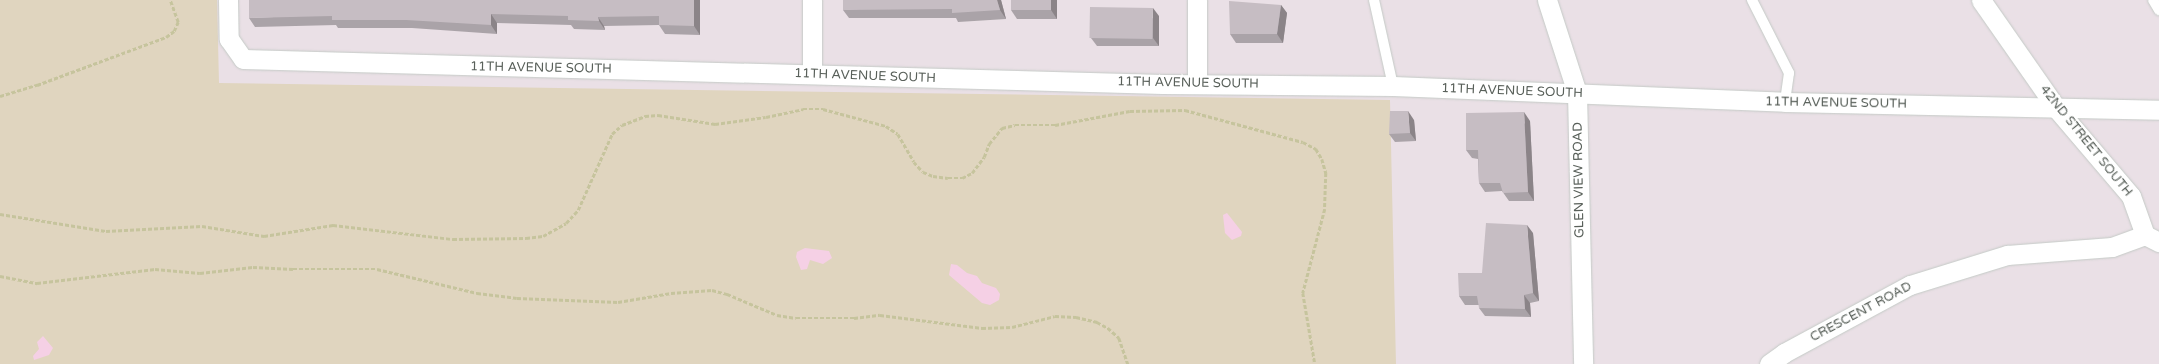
<!DOCTYPE html>
<html>
<head>
<meta charset="utf-8">
<style>
  body { margin:0 }
  #map { position:relative; width:2159px; height:364px; overflow:hidden; background:#eae0e6; font-family:"Varela Round",sans-serif }
  div>[style] { position:absolute }
  [style*='--x'] { left:calc(var(--x)*1px); top:calc(var(--y)*1px); width:calc(var(--w)*1px); rotate:calc(var(--a)*1deg) }
  .green>* { inset:0; background:#e0d5bf }
  .sand>* { inset:0; background:#f5d0e5 }
  .path>* { height:2.5px; margin-top:-1.25px; transform-origin:0; background:repeating-linear-gradient(90deg,#c6c49d 0 4px,transparent 0 6px) }
  .roads { filter:drop-shadow(0 0 1px #c4cac6) drop-shadow(0 0 1px #c4cac6) }
  .lane>* { height:10px; margin:-5px; padding:0 5px; transform-origin:5px; border-radius:5px; background:#fff }
  .street>* { height:19px; margin:-9.5px; padding:0 9.5px; transform-origin:9.5px; border-radius:9.5px; background:#fff }
  .wall>* { inset:0; background:#aaa3a8 }
  .shaded-wall>* { inset:0; background:#8b8488 }
  .building>* { inset:0; background:#c6bdc3; transform-origin:0 0 }
  span { translate:-50% -50%; white-space:nowrap; text-align:center; line-height:1.15; -webkit-text-stroke:3.5px #fff; paint-order:stroke }
  .street-label { font-size:13px; color:#59605a }
</style>
</head>
<body>
<div id="map">
  <div class="green">
    <div style="clip-path:polygon(0 0,217px 0,219px 83px,1390px 100px,1396px 364px,0 364px)"></div>
  </div>
  <div class="sand">
    <div style="clip-path:polygon(1227px 213px,1242px 232px,1241px 236px,1232px 240px,1225px 233px,1223px 215px)"></div>
    <div style="clip-path:polygon(805px 248px,829px 251px,832px 258px,823px 264px,810px 260px,807px 269px,801px 270px,796px 257px,797px 252px)"></div>
    <div style="clip-path:polygon(951px 264px,957px 265px,967px 273px,977px 276px,982px 283px,996px 288px,1000px 294px,999px 300px,990px 305px,982px 303px,949px 275px)"></div>
    <div style="clip-path:polygon(43px 336px,53px 348px,49px 355px,34px 360px,33px 356px,39px 349px,37px 342px)"></div>
  </div>
  <div class="path">
    <div style="--x:0;--y:96;--w:39;--a:-17"></div>
    <div style="--x:37;--y:85;--w:138;--a:-20.4"></div>
    <div style="--x:166;--y:37;--w:10;--a:-37"></div>
    <div style="--x:174;--y:31;--w:10;--a:-66"></div>
    <div style="--x:178;--y:22;--w:23;--a:-110"></div>
    <div style="--x:0;--y:214;--w:107;--a:9.1"></div>
    <div style="--x:106;--y:231;--w:96;--a:-3"></div>
    <div style="--x:202;--y:226;--w:63;--a:9.2"></div>
    <div style="--x:264;--y:236;--w:70;--a:-9.1"></div>
    <div style="--x:333;--y:225;--w:121;--a:6.7"></div>
    <div style="--x:453;--y:239;--w:73;--a:-0.8"></div>
    <div style="--x:526;--y:238;--w:17;--a:-7"></div>
    <div style="--x:543;--y:236;--w:26;--a:-29"></div>
    <div style="--x:566;--y:223;--w:18;--a:-47"></div>
    <div style="--x:578;--y:210;--w:83;--a:-65.9"></div>
    <div style="--x:612;--y:134;--w:13;--a:-42"></div>
    <div style="--x:622;--y:125;--w:25;--a:-21"></div>
    <div style="--x:645;--y:116;--w:13;--a:-4"></div>
    <div style="--x:658;--y:115;--w:58;--a:9"></div>
    <div style="--x:715;--y:124;--w:51;--a:-7.8"></div>
    <div style="--x:766;--y:117;--w:38;--a:-12"></div>
    <div style="--x:803;--y:109;--w:20;--a:0"></div>
    <div style="--x:823;--y:109;--w:65;--a:15.1"></div>
    <div style="--x:886;--y:126;--w:14;--a:34"></div>
    <div style="--x:898;--y:134;--w:32;--a:60"></div>
    <div style="--x:914;--y:162;--w:13;--a:48"></div>
    <div style="--x:923;--y:172;--w:11;--a:22"></div>
    <div style="--x:933;--y:176;--w:15;--a:8"></div>
    <div style="--x:948;--y:178;--w:14;--a:0"></div>
    <div style="--x:962;--y:178;--w:11;--a:-27"></div>
    <div style="--x:972;--y:173;--w:20;--a:-53"></div>
    <div style="--x:984;--y:157;--w:14;--a:-69"></div>
    <div style="--x:989;--y:144;--w:21;--a:-51"></div>
    <div style="--x:1002;--y:128;--w:13;--a:-13"></div>
    <div style="--x:1015;--y:125;--w:40;--a:0"></div>
    <div style="--x:1055;--y:125;--w:76;--a:-10.6"></div>
    <div style="--x:1130;--y:111;--w:55;--a:-1"></div>
    <div style="--x:1185;--y:110;--w:122;--a:15.2"></div>
    <div style="--x:1303;--y:142;--w:15;--a:28"></div>
    <div style="--x:1316;--y:149;--w:12;--a:59"></div>
    <div style="--x:1322;--y:159;--w:15;--a:74"></div>
    <div style="--x:1326;--y:173;--w:36;--a:92"></div>
    <div style="--x:1325;--y:209;--w:87;--a:104.7"></div>
    <div style="--x:1303;--y:293;--w:72;--a:80.4"></div>
    <div style="--x:0;--y:276;--w:38;--a:11"></div>
    <div style="--x:37;--y:283;--w:119;--a:-6.8"></div>
    <div style="--x:155;--y:269;--w:45;--a:5.1"></div>
    <div style="--x:200;--y:273;--w:53;--a:-6.5"></div>
    <div style="--x:253;--y:267;--w:40;--a:2.9"></div>
    <div style="--x:293;--y:269;--w:84;--a:0"></div>
    <div style="--x:377;--y:269;--w:103;--a:13.5"></div>
    <div style="--x:477;--y:293;--w:40;--a:7.1"></div>
    <div style="--x:517;--y:298;--w:101;--a:2.3"></div>
    <div style="--x:618;--y:302;--w:54;--a:-9.6"></div>
    <div style="--x:671;--y:293;--w:41;--a:-4.2"></div>
    <div style="--x:712;--y:290;--w:16;--a:15"></div>
    <div style="--x:727;--y:294;--w:54;--a:22.8"></div>
    <div style="--x:777;--y:315;--w:19;--a:9"></div>
    <div style="--x:796;--y:318;--w:58;--a:0"></div>
    <div style="--x:854;--y:318;--w:26;--a:-7"></div>
    <div style="--x:880;--y:315;--w:103;--a:7.3"></div>
    <div style="--x:982;--y:328;--w:30;--a:-2"></div>
    <div style="--x:1012;--y:327;--w:44;--a:-14.3"></div>
    <div style="--x:1055;--y:316;--w:21;--a:3"></div>
    <div style="--x:1076;--y:317;--w:22;--a:13"></div>
    <div style="--x:1097;--y:322;--w:13;--a:29"></div>
    <div style="--x:1108;--y:328;--w:15;--a:42"></div>
    <div style="--x:1119;--y:338;--w:28;--a:71"></div>
  </div>
  <div class="roads">
    <div class="lane">
      <div style="--x:1374;--y:0;--w:88;--a:77.5"></div>
      <div style="--x:1752;--y:0;--w:82;--a:63.1"></div>
      <div style="--x:1789;--y:73;--w:29;--a:98"></div>
      <div style="--x:2153;--y:0;--w:12;--a:59"></div>
    </div>
    <div class="street">
      <div style="--x:228;--y:0;--w:39;--a:89"></div>
      <div style="--x:229;--y:39;--w:24;--a:55"></div>
      <div style="--x:243;--y:59;--w:920;--a:1.56"></div>
      <div style="--x:1163;--y:84;--w:230;--a:0.5"></div>
      <div style="--x:1393;--y:86;--w:392;--a:2.3"></div>
      <div style="--x:1785;--y:102;--w:374;--a:1.2"></div>
      <div style="--x:1547;--y:0;--w:98;--a:72.1"></div>
      <div style="--x:1577;--y:93;--w:271;--a:88.7"></div>
      <div style="--x:1981;--y:0;--w:133;--a:55.1"></div>
      <div style="--x:2057;--y:109;--w:114;--a:49.6"></div>
      <div style="--x:2131;--y:196;--w:41;--a:70.3"></div>
      <div style="--x:2145;--y:235;--w:16;--a:27"></div>
      <div style="--x:812;--y:74;--w:74;--a:-90"></div>
      <div style="--x:1197;--y:83;--w:83;--a:-90"></div>
      <div style="--x:1769;--y:364;--w:19;--a:-36"></div>
      <div style="--x:1784;--y:353;--w:143;--a:-28.4"></div>
      <div style="--x:1910;--y:285;--w:102;--a:-17.2"></div>
      <div style="--x:2007;--y:255;--w:105;--a:-4.4"></div>
      <div style="--x:2112;--y:247;--w:35;--a:-20"></div>
    </div>
  </div>
  <div class="wall">
    <div style="clip-path:polygon(700px 0,700px 35px,665px 34px,659px 25px,604px 26px,605px 30px,574px 29px,571px 25px,497px 23px,497px 34px,412px 28px,338px 28px,336px 25px,255px 27px,249px 18px)"></div>
    <div style="clip-path:polygon(1001px 0,1006px 19px,958px 22px,956px 18px,849px 18px,843px 10px)"></div>
    <div style="clip-path:polygon(1011px 0,1057px 0,1057px 19px,1017px 19px,1011px 10px)"></div>
    <div style="clip-path:polygon(1281px 5px,1287px 13px,1283px 43px,1236px 43px,1230px 34px)"></div>
    <div style="clip-path:polygon(1159px 16px,1159px 46px,1097px 46px,1091px 38px)"></div>
    <div style="clip-path:polygon(1414px 120px,1416px 141px,1395px 142px,1389px 134px)"></div>
    <div style="clip-path:polygon(1530px 121px,1534px 201px,1509px 201px,1502px 191px,1485px 192px,1479px 183px,1478px 159px,1472px 158px,1466px 150px)"></div>
    <div style="clip-path:polygon(1533px 233px,1539px 301px,1530px 303px,1531px 317px,1485px 316px,1479px 308px,1479px 305px,1465px 305px,1459px 296px,1482px 273px)"></div>
  </div>
  <div class="shaded-wall">
    <div style="clip-path:polygon(694px 0,700px 0,700px 35px,694px 26px)"></div>
    <div style="clip-path:polygon(997px 0,1001px 0,1006px 19px,1000px 10px)"></div>
    <div style="clip-path:polygon(1051px 0,1057px 0,1057px 19px,1051px 10px)"></div>
    <div style="clip-path:polygon(1281px 5px,1287px 13px,1283px 43px,1277px 34px)"></div>
    <div style="clip-path:polygon(1153px 8px,1159px 16px,1159px 46px,1153px 38px)"></div>
    <div style="clip-path:polygon(491px 14px,497px 23px,497px 34px,491px 25px)"></div>
    <div style="clip-path:polygon(598px 17px,604px 26px,605px 30px,599px 21px)"></div>
    <div style="clip-path:polygon(1408px 111px,1414px 120px,1416px 141px,1410px 133px)"></div>
    <div style="clip-path:polygon(1524px 112px,1530px 121px,1534px 201px,1528px 192px)"></div>
    <div style="clip-path:polygon(1527px 225px,1533px 233px,1539px 301px,1533px 293px)"></div>
    <div style="clip-path:polygon(1524px 295px,1530px 303px,1531px 317px,1525px 309px)"></div>
  </div>
  <div class="building">
    <div style="clip-path:polygon(249px 0,694px 0,694px 26px,659px 25px,659px 16px,598px 17px,599px 21px,568px 20px,568px 16px,491px 14px,491px 25px,406px 20px,332px 20px,332px 16px,249px 18px)"></div>
    <div style="clip-path:polygon(843px 0,997px 0,1000px 10px,952px 13px,952px 9px,843px 10px)"></div>
    <div style="left:1011px;top:0;width:40px;height:10px"></div>
    <div style="clip-path:polygon(1229px 1px,1281px 5px,1277px 34px,1230px 34px)"></div>
    <div style="left:1090px;top:7px;width:63px;height:31px;rotate:1deg"></div>
    <div style="clip-path:polygon(1390px 111px,1408px 111px,1410px 133px,1389px 134px)"></div>
    <div style="clip-path:polygon(1524px 112px,1528px 192px,1503px 193px,1500px 183px,1479px 183px,1478px 150px,1466px 150px,1466px 113px)"></div>
    <div style="clip-path:polygon(1486px 223px,1527px 225px,1533px 293px,1524px 295px,1525px 309px,1479px 308px,1477px 296px,1459px 296px,1458px 273px,1482px 273px)"></div>
  </div>
  <div class="street-label">
    <span style="left:541px;top:68px;rotate:1deg">11TH AVENUE SOUTH</span>
    <span style="left:865px;top:76px;rotate:2deg">11TH AVENUE SOUTH</span>
    <span style="left:1188px;top:83px;rotate:1deg">11TH AVENUE SOUTH</span>
    <span style="left:1512px;top:91px;rotate:2deg">11TH AVENUE SOUTH</span>
    <span style="left:1836px;top:103px;rotate:1deg">11TH AVENUE SOUTH</span>
    <span style="left:2086px;top:141px;rotate:51deg">42ND STREET SOUTH</span>
    <span style="left:1579px;top:180px;rotate:-91deg">GLEN VIEW ROAD</span>
    <span style="left:1861px;top:312px;rotate:-28deg">CRESCENT ROAD</span>
  </div>
</div>
</body>
</html>
